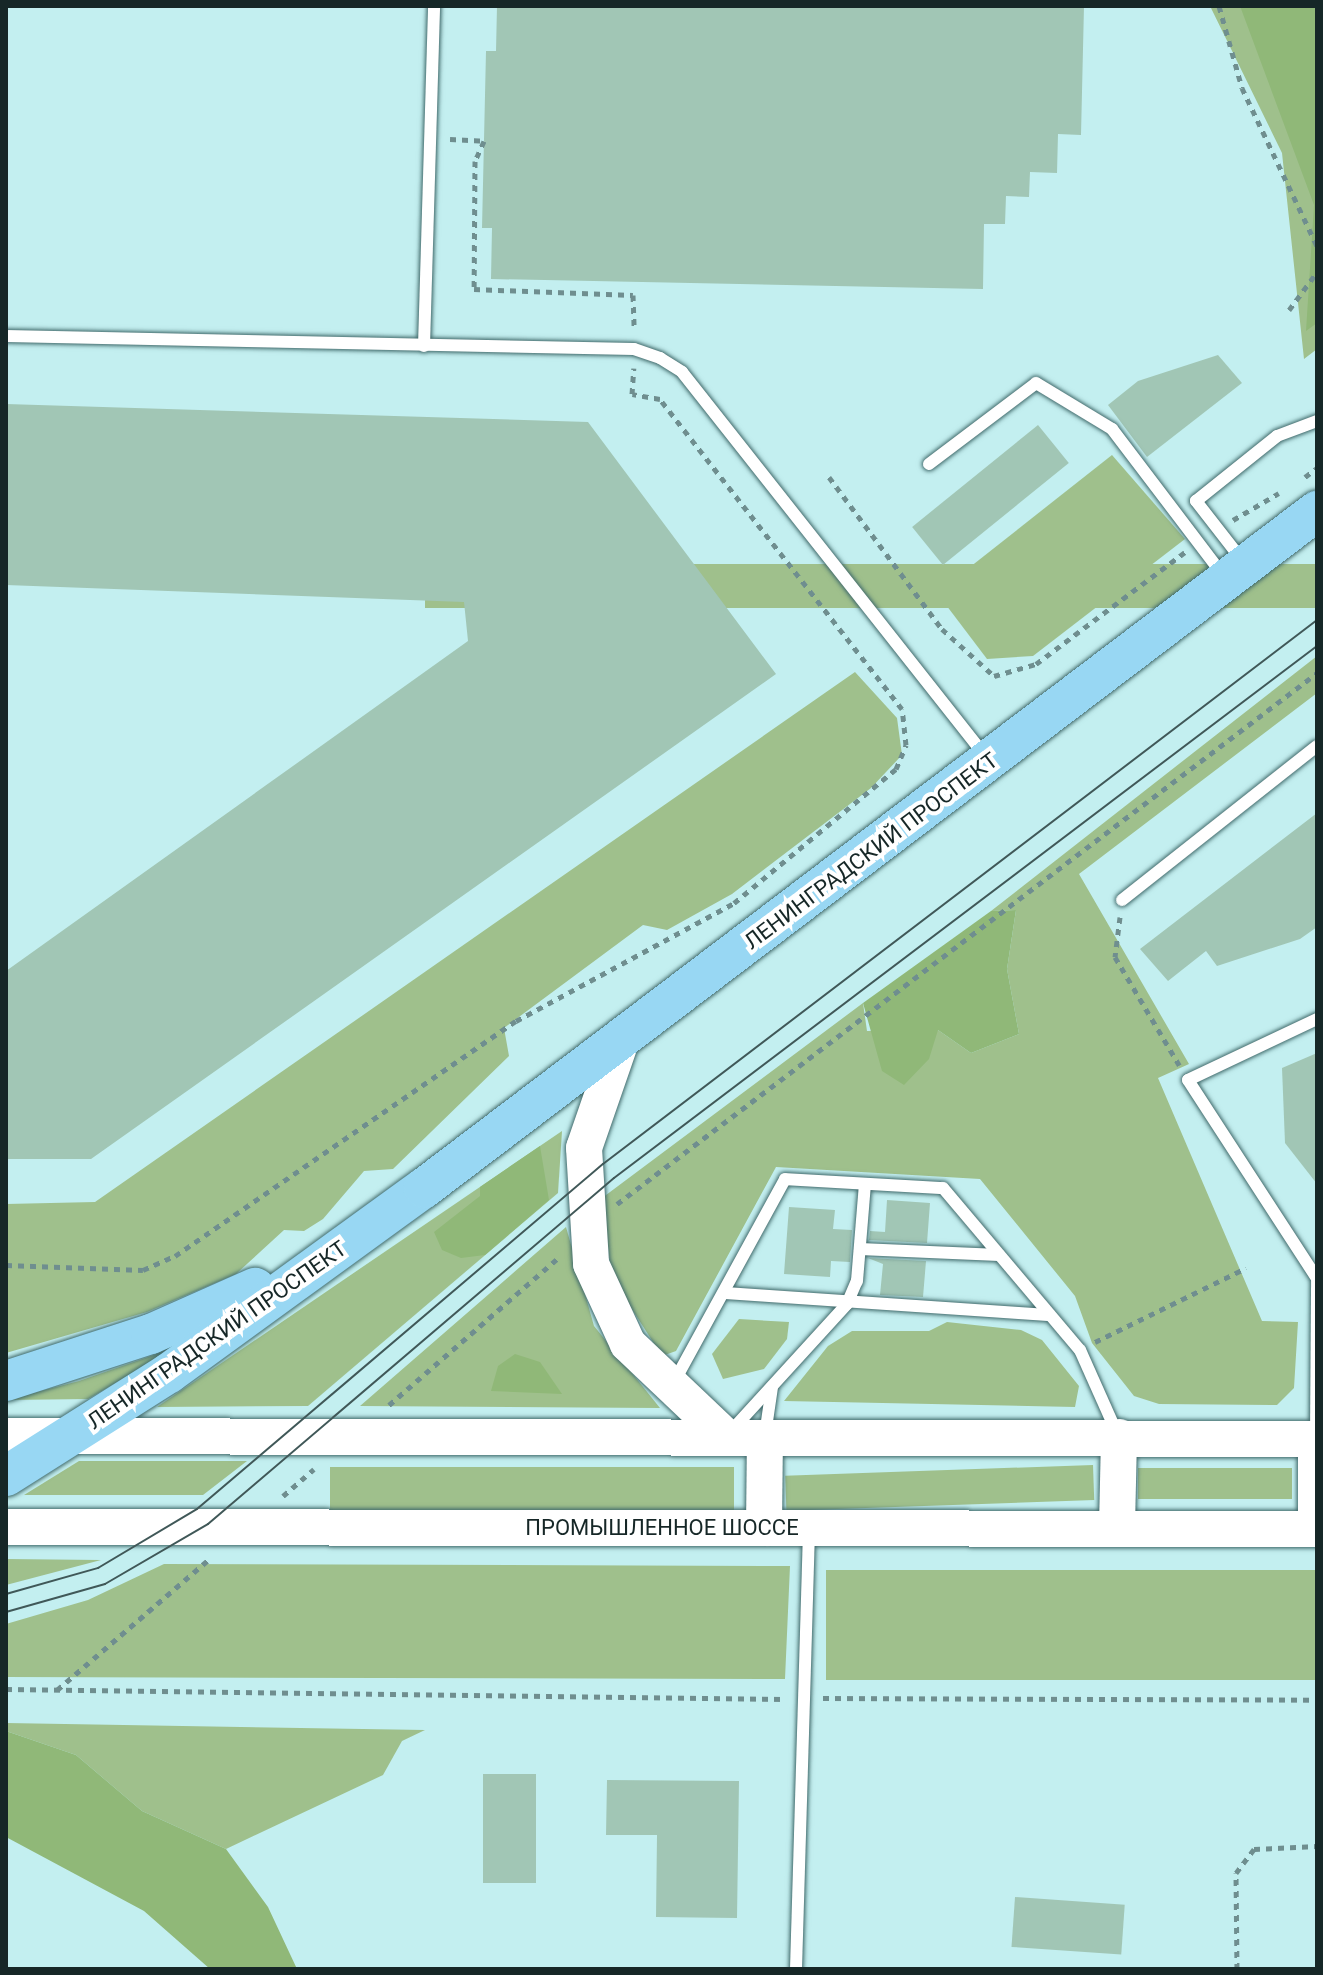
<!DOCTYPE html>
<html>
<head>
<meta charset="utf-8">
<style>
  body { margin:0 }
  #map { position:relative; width:1323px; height:1975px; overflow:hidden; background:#c3eff0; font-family:Roboto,sans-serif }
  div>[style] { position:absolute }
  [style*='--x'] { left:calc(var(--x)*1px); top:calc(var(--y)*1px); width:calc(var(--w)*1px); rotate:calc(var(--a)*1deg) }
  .green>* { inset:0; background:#9fc08c; transform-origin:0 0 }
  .forest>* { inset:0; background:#90b878 }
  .building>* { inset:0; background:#a1c6b5; transform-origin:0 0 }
  .path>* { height:5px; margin-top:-2.5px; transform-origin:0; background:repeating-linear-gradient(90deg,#6f8e8f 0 6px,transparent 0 12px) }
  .roads { filter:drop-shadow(0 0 2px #416a6b) drop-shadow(0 0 2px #416a6b) }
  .service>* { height:12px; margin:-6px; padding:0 6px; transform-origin:6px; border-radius:6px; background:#fff }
  .secondary>* { height:36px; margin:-18px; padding:0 18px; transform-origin:18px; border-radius:18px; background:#fff }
  .primary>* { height:40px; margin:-20px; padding:0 20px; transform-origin:20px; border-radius:20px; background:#98d7f3 }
  .tram>* { height:2px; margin:-1px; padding:0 1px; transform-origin:1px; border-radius:1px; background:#405858 }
  span { translate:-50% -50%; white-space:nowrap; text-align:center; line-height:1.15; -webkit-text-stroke:8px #fff; paint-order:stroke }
  .street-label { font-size:22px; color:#162727 }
  .frame { position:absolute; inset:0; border:8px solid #162727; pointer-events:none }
</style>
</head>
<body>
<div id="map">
  <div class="green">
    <div style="clip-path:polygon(1210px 6px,1317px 6px,1317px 349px,1304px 359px,1282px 153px)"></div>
    <div style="clip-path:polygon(1112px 455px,1185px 539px,1033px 656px,987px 659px,937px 593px)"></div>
    <div style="left:1317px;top:564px;width:44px;height:892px;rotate:90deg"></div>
    <div style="clip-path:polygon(1317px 656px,1317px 693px,1079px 874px,1189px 1064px,1158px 1078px,1262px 1321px,1298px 1322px,1294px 1388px,1277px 1405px,1159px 1404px,1134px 1396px,1092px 1343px,1075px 1296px,980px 1179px,776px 1167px,676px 1351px,662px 1356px,612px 1278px,602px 1198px,863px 1003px,867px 1031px,938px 1030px,971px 1053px,1019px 1034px,1007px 969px,1016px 910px,991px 911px)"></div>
    <div style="clip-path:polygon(855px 672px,897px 718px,902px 755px,871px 788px,732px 894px,667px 930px,643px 925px,504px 1028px,509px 1056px,393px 1169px,364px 1171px,323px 1219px,304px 1231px,284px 1230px,236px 1274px,147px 1312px,6px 1353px,6px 1204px,95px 1202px)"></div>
    <div style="clip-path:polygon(562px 1131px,558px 1193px,308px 1406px,157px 1407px)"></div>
    <div style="clip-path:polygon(566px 1227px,594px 1326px,660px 1408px,360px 1406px)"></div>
    <div style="clip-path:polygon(739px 1319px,789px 1322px,787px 1339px,764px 1369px,723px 1379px,712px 1354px)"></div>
    <div style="clip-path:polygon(947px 1322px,1021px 1330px,1042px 1340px,1079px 1386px,1075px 1407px,784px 1401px,828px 1346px,852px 1331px,929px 1331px)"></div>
    <div style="clip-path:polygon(177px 1347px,88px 1399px,6px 1400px,79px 1381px)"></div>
    <div style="clip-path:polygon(79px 1461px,247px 1461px,203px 1495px,24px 1495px)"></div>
    <div style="left:1093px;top:1465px;width:35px;height:308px;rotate:88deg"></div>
    <div style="left:330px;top:1467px;width:404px;height:53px"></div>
    <div style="left:1138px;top:1468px;width:154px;height:31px"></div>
    <div style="clip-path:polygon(6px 1559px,101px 1560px,6px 1585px)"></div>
    <div style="clip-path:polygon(164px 1564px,790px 1566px,785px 1679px,6px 1677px,6px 1624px,88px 1600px)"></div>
    <div style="left:826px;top:1570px;width:491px;height:110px"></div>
    <div style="clip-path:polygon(6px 1723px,425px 1730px,402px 1741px,383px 1775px,226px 1849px,142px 1811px,76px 1755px,6px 1731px)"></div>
  </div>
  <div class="forest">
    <div style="clip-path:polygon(1240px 6px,1317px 6px,1317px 323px,1306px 331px,1314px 205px)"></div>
    <div style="clip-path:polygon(1016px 910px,1007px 969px,1019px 1034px,971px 1053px,938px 1030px,929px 1059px,904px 1085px,882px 1071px,863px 1003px,991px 911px)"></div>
    <div style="clip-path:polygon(540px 1146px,549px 1200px,485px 1255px,461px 1258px,442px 1250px,434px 1232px,480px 1196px,480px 1187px)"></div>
    <div style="clip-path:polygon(515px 1354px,540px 1362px,562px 1394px,491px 1391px,498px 1366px)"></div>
    <div style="clip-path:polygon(6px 1731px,76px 1755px,142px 1811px,226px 1849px,268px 1907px,297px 1969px,210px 1969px,144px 1911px,6px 1837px)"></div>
  </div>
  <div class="building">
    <div style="clip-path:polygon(497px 6px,1084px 6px,1081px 135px,1058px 134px,1057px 173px,1030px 172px,1029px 197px,1006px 196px,1005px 224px,984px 224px,983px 289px,491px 279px,492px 228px,482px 228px,486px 51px,496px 51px)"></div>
    <div style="clip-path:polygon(1218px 355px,1242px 383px,1147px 457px,1108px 405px,1138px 381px)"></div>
    <div style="clip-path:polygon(6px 404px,588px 422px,776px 674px,91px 1159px,6px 1159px,6px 971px,468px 641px,464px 602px,6px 585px)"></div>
    <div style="left:1038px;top:425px;width:49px;height:162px;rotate:51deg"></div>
    <div style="clip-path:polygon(1317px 813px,1317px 927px,1300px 939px,1217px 966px,1206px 951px,1168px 981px,1140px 949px)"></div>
    <div style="clip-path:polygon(1317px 1053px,1317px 1184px,1285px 1143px,1282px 1068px)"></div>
    <div style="clip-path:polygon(887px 1200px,930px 1203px,927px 1243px,869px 1240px,870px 1231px,885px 1232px)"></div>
    <div style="clip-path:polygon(789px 1207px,835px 1210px,833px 1229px,852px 1230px,850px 1262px,831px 1261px,830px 1277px,784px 1274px)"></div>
    <div style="clip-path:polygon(868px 1258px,926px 1261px,923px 1297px,880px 1295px,883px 1264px)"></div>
    <div style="left:483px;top:1774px;width:53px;height:109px"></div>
    <div style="clip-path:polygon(607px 1780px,739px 1781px,737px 1918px,656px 1917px,657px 1835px,606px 1835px)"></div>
    <div style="left:1015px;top:1897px;width:110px;height:50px;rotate:4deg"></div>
  </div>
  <div class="path">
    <div style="--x:1219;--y:6;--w:85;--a:74.3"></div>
    <div style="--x:1242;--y:88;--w:175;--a:64.6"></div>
    <div style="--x:450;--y:139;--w:34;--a:3"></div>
    <div style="--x:484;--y:141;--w:22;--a:114"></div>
    <div style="--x:475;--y:161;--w:128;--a:90.4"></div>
    <div style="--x:474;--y:289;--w:159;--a:2.2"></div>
    <div style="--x:633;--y:295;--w:35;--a:88"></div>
    <div style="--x:1289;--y:310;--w:47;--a:-53.6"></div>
    <div style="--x:829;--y:477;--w:189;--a:53.4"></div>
    <div style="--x:942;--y:629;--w:70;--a:42.1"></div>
    <div style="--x:994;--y:676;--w:44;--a:-15.9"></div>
    <div style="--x:1036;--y:664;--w:186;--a:-36.9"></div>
    <div style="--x:1305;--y:477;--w:15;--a:-37"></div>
    <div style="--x:1233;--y:520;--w:53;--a:-30.4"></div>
    <div style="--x:1120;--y:917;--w:40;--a:97.1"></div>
    <div style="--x:1115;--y:957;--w:126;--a:59.3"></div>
    <div style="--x:617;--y:1204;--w:879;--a:-37.18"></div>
    <div style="--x:6;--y:1265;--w:137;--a:2.1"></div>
    <div style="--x:143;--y:1270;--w:35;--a:-24"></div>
    <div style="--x:175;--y:1256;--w:414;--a:-34.6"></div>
    <div style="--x:516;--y:1021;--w:248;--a:-28.4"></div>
    <div style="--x:734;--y:903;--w:210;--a:-39.6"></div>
    <div style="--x:896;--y:769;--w:26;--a:-67"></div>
    <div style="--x:906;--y:745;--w:36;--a:-96"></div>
    <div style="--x:902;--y:709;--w:393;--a:-128"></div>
    <div style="--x:660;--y:399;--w:28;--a:-170"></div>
    <div style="--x:632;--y:394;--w:26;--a:-86"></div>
    <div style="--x:1095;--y:1342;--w:168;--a:-26.1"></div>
    <div style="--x:389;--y:1405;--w:225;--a:-41"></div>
    <div style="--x:283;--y:1496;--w:41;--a:-41.1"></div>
    <div style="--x:6;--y:1689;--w:779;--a:0.74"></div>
    <div style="--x:57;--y:1690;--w:199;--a:-40.7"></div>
    <div style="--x:823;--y:1698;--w:494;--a:0.2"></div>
    <div style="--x:1237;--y:1969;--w:96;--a:-90.6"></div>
    <div style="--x:1236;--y:1873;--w:30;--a:-53"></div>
    <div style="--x:1254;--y:1849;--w:63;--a:-2.7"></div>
  </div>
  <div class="roads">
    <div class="service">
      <div style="--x:6;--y:336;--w:628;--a:1.19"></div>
      <div style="--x:634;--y:349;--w:28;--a:19"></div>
      <div style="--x:660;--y:358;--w:26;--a:32"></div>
      <div style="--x:682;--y:372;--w:488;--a:51.7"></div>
      <div style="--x:424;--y:346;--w:340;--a:-88.3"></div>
      <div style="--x:929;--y:464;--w:134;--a:-37.1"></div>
      <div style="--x:1036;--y:383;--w:89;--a:31.2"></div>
      <div style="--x:1112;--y:429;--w:182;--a:52.8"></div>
      <div style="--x:1242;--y:560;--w:75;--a:-127.9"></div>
      <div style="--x:1196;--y:501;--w:104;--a:-38.7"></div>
      <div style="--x:1277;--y:436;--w:43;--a:-20.6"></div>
      <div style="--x:1122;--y:900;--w:248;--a:-38.3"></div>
      <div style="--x:860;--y:1249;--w:139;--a:2.5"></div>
      <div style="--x:1316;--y:1277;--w:235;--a:-123"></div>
      <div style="--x:1188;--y:1080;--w:143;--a:-25.3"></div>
      <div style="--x:724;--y:1293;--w:326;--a:3.9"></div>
      <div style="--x:674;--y:1382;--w:231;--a:-61.3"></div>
      <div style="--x:785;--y:1179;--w:158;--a:3.3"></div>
      <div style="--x:943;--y:1188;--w:212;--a:49.8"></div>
      <div style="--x:1080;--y:1350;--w:91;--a:66"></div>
      <div style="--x:731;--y:1431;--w:172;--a:-47.6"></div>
      <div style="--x:847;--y:1304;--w:25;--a:-67"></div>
      <div style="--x:857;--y:1281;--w:97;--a:-85.3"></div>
      <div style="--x:765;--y:1435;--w:49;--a:-81.7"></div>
      <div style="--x:1316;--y:1436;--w:160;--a:-89.6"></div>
      <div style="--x:796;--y:1969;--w:437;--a:-88.3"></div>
    </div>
    <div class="secondary">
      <div style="--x:621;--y:1041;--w:113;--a:109.1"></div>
      <div style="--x:584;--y:1148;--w:116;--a:86.5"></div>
      <div style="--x:591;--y:1264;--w:88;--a:65.2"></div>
      <div style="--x:628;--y:1344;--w:135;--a:43.5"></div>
      <div style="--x:6;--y:1436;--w:1311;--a:0.13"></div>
      <div style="--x:1316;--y:1439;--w:90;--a:90"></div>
      <div style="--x:1117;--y:1526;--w:89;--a:-88.7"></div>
      <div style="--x:6;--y:1527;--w:1311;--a:0.09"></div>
      <div style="--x:764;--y:1528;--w:90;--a:-89.4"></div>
    </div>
    <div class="primary">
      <div style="--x:6;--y:1381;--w:152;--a:-18"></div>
      <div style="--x:151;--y:1334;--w:114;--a:-23.9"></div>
      <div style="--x:6;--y:1476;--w:193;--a:-32.3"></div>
      <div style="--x:169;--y:1373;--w:315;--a:-36"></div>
      <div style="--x:424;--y:1188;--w:1121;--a:-37.17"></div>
    </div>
  </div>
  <div class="tram">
    <div style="--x:6;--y:1594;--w:96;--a:-15.8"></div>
    <div style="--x:98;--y:1568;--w:115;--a:-30.8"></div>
    <div style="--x:197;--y:1509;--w:533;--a:-40.36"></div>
    <div style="--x:603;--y:1164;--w:898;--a:-37.3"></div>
    <div style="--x:6;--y:1612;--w:103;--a:-15.8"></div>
    <div style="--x:105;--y:1584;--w:119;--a:-30.2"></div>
    <div style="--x:208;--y:1524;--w:533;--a:-40.44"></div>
    <div style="--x:614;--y:1178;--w:882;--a:-37.12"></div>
  </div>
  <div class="street-label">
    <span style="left:871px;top:851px;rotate:-37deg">ЛЕНИНГРАДСКИЙ ПРОСПЕКТ</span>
    <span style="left:217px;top:1335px;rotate:-35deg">ЛЕНИНГРАДСКИЙ ПРОСПЕКТ</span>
    <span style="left:662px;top:1528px">ПРОМЫШЛЕННОЕ ШОССЕ</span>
  </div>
  <div class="frame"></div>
</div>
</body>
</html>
